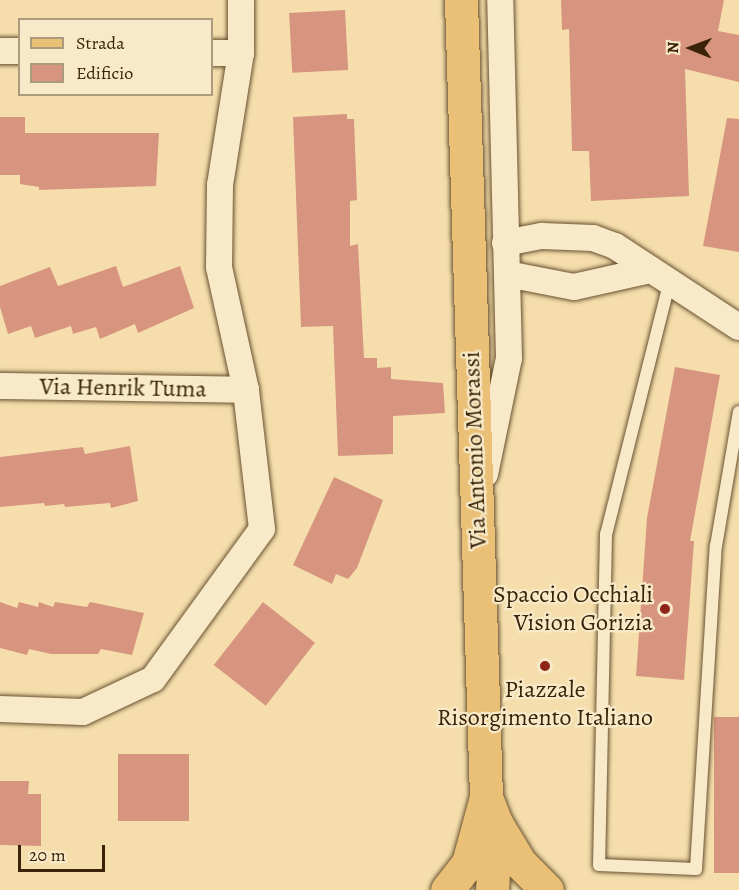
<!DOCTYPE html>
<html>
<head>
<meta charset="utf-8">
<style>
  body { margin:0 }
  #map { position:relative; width:739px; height:890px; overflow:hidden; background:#f5deac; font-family:Alegreya,serif }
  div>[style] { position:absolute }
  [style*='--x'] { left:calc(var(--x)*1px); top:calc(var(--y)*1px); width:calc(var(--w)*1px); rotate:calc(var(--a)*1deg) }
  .building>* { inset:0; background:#d7957f; transform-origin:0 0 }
  .roads { filter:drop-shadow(0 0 2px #695231) drop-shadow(0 0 2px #695231) }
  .service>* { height:12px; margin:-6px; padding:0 6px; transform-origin:6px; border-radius:6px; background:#f8eac9 }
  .minor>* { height:26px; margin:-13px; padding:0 13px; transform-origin:13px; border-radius:13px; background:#f8eac9 }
  .primary>* { height:33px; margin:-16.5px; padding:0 16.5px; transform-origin:16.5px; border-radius:16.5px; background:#eabf76 }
  .dots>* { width:16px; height:16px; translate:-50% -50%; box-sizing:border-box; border:3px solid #f8eac9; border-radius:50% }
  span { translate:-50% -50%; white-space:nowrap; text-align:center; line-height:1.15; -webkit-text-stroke:4.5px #f8eac9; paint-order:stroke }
  .street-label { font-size:24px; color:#3a2308 }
  .poi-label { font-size:24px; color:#3a2308 }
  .right { translate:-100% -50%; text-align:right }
  .legend { position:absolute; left:18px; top:18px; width:195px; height:78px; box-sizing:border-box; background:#f8eac9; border:2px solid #ac9a7c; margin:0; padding:8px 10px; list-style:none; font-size:18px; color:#3a2308 }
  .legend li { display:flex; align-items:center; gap:12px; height:30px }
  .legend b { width:30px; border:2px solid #ac9a7c }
  .north { position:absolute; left:661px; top:18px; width:60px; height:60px; -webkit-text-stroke:4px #f8eac9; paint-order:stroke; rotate:271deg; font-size:16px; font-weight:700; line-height:24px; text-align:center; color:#3a2308 }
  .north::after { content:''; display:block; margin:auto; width:21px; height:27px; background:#3a2308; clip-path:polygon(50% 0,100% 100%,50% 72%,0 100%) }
  .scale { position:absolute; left:18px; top:845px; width:87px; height:27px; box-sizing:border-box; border:3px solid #3a2308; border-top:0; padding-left:8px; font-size:18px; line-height:21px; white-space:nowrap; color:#3a2308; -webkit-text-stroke:4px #f8eac9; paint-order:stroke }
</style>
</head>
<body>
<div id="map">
  <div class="building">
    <div style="clip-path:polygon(561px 0,724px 0,718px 31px,739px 35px,739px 82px,685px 69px,689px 196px,591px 201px,589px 151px,572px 151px,569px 29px,562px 30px)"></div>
    <div style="left:345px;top:10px;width:60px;height:56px;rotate:87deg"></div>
    <div style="clip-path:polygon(347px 114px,347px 119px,354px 119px,357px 200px,350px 201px,350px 246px,358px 244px,364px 358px,377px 358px,377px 368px,391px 367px,391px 379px,443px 383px,445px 413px,393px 416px,393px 454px,338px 456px,333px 326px,301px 327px,293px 117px)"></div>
    <div style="clip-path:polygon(0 117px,25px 117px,25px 133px,159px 133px,156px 186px,39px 190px,39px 187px,20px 184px,20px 175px,0 175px)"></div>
    <div style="clip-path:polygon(727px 118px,739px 119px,739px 252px,703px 246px)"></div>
    <div style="clip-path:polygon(116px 266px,123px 287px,180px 266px,194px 308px,138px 333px,135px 324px,100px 339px,96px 327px,73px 334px,71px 326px,35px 338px,31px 326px,8px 334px,0 307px,0 286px,50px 267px,58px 286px)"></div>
    <div style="clip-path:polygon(675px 367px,720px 375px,690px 541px,694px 541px,684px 680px,636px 676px,647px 518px)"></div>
    <div style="clip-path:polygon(130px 446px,138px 501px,111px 508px,110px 503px,65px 507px,64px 504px,45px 506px,44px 503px,0 507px,0 457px,83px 447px,85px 454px)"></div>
    <div style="clip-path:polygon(334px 477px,383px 500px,357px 568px,348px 579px,336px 574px,332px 584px,293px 565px)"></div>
    <div style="clip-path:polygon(0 602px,17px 608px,19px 602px,38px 607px,39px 602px,53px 607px,55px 602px,87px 607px,90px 602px,144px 613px,132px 655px,101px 649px,98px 654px,51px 654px,29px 649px,27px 655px,0 648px)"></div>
    <div style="left:263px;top:602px;width:66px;height:80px;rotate:38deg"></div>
    <div style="left:714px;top:717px;width:25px;height:156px"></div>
    <div style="left:118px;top:754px;width:71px;height:67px"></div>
    <div style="clip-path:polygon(0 781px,29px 781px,28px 794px,41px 794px,41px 846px,0 845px)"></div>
  </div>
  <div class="roads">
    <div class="service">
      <div style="--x:669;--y:284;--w:258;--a:104.1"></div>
      <div style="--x:606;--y:534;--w:331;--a:91.2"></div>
      <div style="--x:599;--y:865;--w:97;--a:2.4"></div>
      <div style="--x:696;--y:869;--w:324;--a:-86.5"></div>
      <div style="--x:716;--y:546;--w:136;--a:-80.3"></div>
    </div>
    <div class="minor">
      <div style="--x:0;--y:51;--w:20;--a:0"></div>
      <div style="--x:212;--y:53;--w:29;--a:0"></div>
      <div style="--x:505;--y:243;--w:38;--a:-11"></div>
      <div style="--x:542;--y:236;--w:51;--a:2.2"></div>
      <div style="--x:593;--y:238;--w:23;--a:20"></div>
      <div style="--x:615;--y:246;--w:148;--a:33.2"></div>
      <div style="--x:507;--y:274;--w:68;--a:11"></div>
      <div style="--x:574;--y:287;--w:78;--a:-12.6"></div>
      <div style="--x:0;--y:386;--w:246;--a:0.9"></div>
      <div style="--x:485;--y:474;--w:118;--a:-78.3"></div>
      <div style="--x:509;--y:358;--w:358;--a:-91.4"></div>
      <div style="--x:0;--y:709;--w:83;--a:2.1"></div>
      <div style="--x:83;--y:712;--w:77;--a:-25.2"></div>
      <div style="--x:153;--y:679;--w:185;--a:-54"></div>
      <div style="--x:262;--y:529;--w:140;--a:-96.6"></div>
      <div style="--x:246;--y:390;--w:126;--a:-102.4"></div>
      <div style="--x:219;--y:267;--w:82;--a:-89.3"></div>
      <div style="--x:220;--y:185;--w:134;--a:-81"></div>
      <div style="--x:241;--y:53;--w:53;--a:-90"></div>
    </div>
    <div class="primary">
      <div style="--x:486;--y:797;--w:28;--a:69"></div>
      <div style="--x:496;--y:823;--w:47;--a:59"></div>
      <div style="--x:520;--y:863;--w:38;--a:45"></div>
      <div style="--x:447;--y:890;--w:34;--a:-52"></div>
      <div style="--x:468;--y:863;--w:68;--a:-74.7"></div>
      <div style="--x:486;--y:797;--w:797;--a:-91.8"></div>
      <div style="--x:492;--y:890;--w:67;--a:-86.6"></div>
    </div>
  </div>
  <div class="dots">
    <div style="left:665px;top:609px;background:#8f2418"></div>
    <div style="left:545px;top:666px;background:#8f2418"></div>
  </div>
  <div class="street-label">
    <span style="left:123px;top:388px;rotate:1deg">Via Henrik Tuma</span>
    <span style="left:475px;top:450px;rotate:-92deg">Via Antonio Morassi</span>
  </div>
  <div class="poi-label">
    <span class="right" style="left:653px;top:609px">Spaccio Occhiali<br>Vision Gorizia</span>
    <span style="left:545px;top:704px">Piazzale<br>Risorgimento Italiano</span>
  </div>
  <ul class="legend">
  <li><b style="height:8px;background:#eabf76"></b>Strada</li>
  <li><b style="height:16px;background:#d7957f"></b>Edificio</li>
  </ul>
  <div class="north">N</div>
  <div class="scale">20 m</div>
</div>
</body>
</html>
